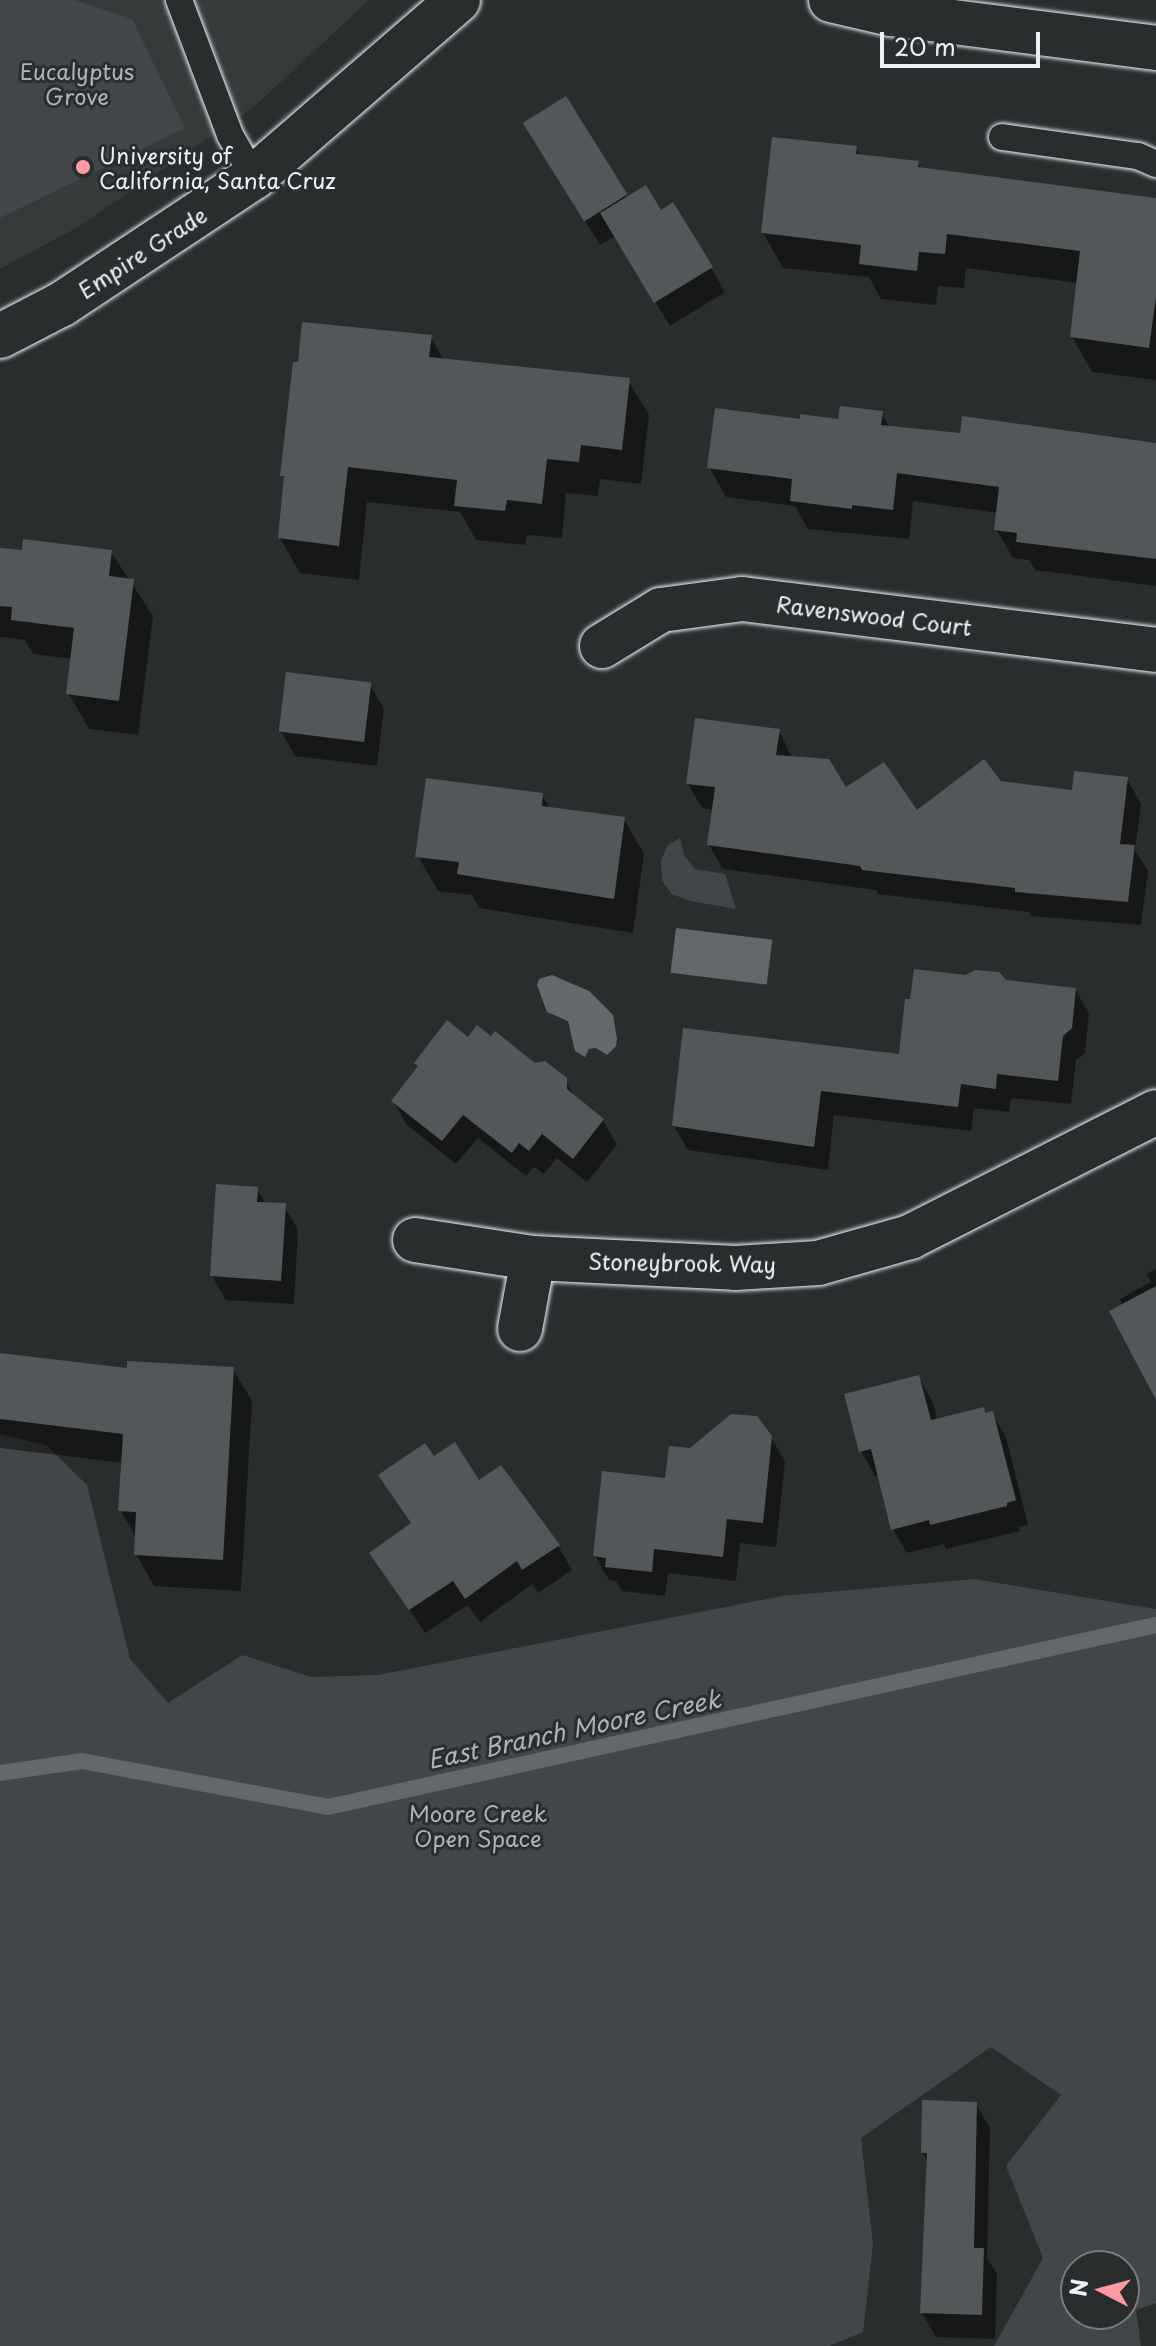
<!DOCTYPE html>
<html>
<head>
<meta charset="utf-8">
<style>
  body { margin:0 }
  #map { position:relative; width:1156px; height:2346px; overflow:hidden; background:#2a2d2e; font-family:"Playpen Sans",sans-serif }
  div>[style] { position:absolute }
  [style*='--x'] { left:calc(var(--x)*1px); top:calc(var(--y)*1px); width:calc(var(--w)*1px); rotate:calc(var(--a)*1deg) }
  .built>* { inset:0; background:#363a3b }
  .green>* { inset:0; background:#424648 }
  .water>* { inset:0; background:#63686b; transform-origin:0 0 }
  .shadow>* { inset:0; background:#0007 }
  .stream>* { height:16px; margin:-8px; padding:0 8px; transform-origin:8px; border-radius:8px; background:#63686b }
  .building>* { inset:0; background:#535759; transform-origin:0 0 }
  .roads { filter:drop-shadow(0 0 2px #e8f1f8) drop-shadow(0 0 2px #e8f1f8) }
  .lane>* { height:26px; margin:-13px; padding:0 13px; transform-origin:13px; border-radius:13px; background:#2a2d2e }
  .street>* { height:44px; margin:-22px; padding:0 22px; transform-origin:22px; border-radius:22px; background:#2a2d2e }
  .secondary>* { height:44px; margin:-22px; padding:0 22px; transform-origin:22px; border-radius:22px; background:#2a2d2e }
  .dots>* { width:22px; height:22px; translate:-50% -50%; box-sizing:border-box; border:4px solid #2a2d2e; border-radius:50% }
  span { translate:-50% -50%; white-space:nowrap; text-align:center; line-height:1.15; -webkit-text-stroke:6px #2a2d2e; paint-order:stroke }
  .park-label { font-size:22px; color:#aeb5ba }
  .poi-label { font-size:22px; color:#e8f1f8 }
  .left { translate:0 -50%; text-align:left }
  .street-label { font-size:22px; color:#e8f1f8 }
  .water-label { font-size:24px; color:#acb3b9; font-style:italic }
  .north { position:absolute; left:1060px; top:2250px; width:80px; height:80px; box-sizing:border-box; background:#2a2d2e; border:2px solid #767b7f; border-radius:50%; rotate:276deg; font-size:22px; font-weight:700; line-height:32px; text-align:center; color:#e8f1f8 }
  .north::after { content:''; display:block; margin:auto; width:28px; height:36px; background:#ff9aa2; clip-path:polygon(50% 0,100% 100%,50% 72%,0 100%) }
  .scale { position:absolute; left:880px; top:32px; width:160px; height:36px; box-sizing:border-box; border:4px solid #e8f1f8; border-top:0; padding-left:10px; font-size:24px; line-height:28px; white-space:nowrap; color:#e8f1f8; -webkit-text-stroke:6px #2a2d2e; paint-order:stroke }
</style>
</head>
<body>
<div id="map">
  <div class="built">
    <div style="clip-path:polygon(0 0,369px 0,254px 107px,78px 227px,0 269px)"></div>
  </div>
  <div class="green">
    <div style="clip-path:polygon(0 0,74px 0,132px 19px,185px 128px,0 218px)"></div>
    <div style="clip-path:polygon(680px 838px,684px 855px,695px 869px,725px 874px,736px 909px,690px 901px,672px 894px,662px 881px,661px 860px,668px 845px)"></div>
    <div style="clip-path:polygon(evenodd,0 1434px,46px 1445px,87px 1485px,130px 1659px,168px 1703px,242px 1655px,311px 1677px,378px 1675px,782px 1596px,974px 1579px,1156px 1609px,1156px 2303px,1136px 2310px,1141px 2346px,994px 2346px,1043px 2258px,1006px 2166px,1061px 2095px,991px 2047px,861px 2138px,873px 2244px,863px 2332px,829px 2346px,0 2346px,0 1434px,1076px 2266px,1124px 2266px,1124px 2314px,1076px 2314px,1076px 2266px)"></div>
  </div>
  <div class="water">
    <div style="left:676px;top:928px;width:97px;height:45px;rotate:7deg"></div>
    <div style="clip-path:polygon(552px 975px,589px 991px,613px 1015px,617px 1039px,616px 1046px,607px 1055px,596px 1048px,589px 1049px,585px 1057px,575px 1051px,568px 1021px,547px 1012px,537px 985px,539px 979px)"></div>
  </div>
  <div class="shadow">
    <div style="clip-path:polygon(565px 99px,627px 199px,660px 213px,711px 268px,725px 292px,670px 326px,615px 236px,600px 245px,540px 148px)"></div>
    <div style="clip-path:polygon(856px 148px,861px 157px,918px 163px,921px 169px,1156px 200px,1156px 380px,1092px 372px,1072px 337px,1078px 283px,966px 268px,964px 288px,938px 286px,936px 305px,881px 299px,869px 277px,783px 268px,763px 233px)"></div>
    <div style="clip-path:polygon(431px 337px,444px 361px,628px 380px,649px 415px,641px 484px,600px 479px,598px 496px,566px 493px,562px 538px,527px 535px,525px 545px,476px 540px,460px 512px,367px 502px,359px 580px,300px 573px,280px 538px,286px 482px,282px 475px)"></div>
    <div style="clip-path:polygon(881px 413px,890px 428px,962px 435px,1156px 445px,1156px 586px,1035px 570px,1029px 560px,1013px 558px,996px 529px,998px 513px,913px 501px,909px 539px,808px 529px,795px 506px,726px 497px,709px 467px,802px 421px,840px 421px)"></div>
    <div style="clip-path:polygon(0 550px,111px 552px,153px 616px,138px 735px,89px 729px,69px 694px,73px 659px,33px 654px,25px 640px,0 637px)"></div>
    <div style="clip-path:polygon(370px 685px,384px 709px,377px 766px,295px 756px,281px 731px)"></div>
    <div style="clip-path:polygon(779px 730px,792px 758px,846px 789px,917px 813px,1000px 783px,1074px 792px,1127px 779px,1141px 804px,1135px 850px,1148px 871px,1141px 925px,1031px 916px,1029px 912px,878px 894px,876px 890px,723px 869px,709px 845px,714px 810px,702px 808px,688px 784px)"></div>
    <div style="clip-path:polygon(542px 795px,551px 810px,624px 819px,644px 854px,633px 933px,479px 908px,472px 895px,438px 891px,418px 856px)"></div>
    <div style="clip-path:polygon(1004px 982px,1075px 989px,1089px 1014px,1085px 1053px,1076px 1060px,1071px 1104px,1011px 1098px,1009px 1112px,974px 1108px,971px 1131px,834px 1115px,828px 1170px,688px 1150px,674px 1126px,901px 1056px)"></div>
    <div style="clip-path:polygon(468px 1039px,565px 1080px,576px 1099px,603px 1120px,617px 1145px,587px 1182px,557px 1158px,544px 1174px,534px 1167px,526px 1176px,478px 1138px,456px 1164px,407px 1125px,393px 1101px,419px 1068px,416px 1063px)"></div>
    <div style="clip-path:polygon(257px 1189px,266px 1204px,284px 1205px,298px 1230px,294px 1304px,226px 1300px,212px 1276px)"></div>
    <div style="clip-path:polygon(1156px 1269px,1156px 1395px,1120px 1299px,1151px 1282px,1147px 1274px)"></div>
    <div style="clip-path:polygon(0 1355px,129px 1370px,233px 1369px,252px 1401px,241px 1591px,154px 1586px,136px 1554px,137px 1539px,120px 1510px,123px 1463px,0 1448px)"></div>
    <div style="clip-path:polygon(918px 1377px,933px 1402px,937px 1420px,983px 1409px,986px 1414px,992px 1413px,1006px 1437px,1028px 1525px,1019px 1527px,1020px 1531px,946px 1549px,944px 1544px,907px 1553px,893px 1529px,879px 1475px,875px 1476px,861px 1451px)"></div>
    <div style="clip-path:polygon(771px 1437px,785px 1462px,776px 1547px,740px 1543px,736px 1581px,668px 1573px,665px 1596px,622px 1591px,616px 1581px,609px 1580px,595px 1556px,691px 1450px)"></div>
    <div style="clip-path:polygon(434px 1459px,479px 1483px,558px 1546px,572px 1570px,538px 1593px,532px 1584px,480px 1622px,468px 1605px,425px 1633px,372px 1553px,412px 1525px,381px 1476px)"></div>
    <div style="clip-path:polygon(976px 2104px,990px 2128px,987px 2258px,997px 2274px,995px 2339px,936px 2337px,922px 2313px,928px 2163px,923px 2153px)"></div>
  </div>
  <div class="stream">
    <div style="--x:0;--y:1773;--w:83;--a:-8.3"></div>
    <div style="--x:82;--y:1761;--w:250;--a:10.6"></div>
    <div style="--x:328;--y:1807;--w:848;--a:-12.4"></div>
  </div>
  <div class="building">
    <div style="left:566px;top:96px;width:116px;height:51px;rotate:58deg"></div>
    <div style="clip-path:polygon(772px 137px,857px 146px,856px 154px,919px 161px,918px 167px,1156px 198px,1156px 297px,1149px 348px,1070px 337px,1080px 251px,947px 234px,945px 254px,919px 252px,917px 271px,859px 264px,861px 245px,761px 233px)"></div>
    <div style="clip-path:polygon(646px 185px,661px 210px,673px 202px,713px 267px,654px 303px,600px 213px)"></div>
    <div style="clip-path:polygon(302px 322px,432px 335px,429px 357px,630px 378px,622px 450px,581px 445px,579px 462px,547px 459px,542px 504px,507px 500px,505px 511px,454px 506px,457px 480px,348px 467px,339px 546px,278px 538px,284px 476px,280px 476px,293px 362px,298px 362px)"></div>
    <div style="clip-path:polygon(840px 406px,883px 411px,881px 425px,960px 433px,962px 416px,1156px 443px,1156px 559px,1016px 542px,1017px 533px,994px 530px,999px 487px,897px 473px,893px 510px,852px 505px,852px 509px,790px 501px,792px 479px,707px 468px,715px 408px,800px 419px,800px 414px,838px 419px)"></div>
    <div style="clip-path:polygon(23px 539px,112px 550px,109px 576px,134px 579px,119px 701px,66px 694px,74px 628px,11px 620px,12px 607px,0 606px,0 548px,22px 550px)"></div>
    <div style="left:286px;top:672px;width:86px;height:60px;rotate:7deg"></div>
    <div style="clip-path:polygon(695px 718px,780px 729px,776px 755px,829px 759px,846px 787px,884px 762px,917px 810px,984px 759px,1001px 781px,1072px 790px,1074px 771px,1128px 777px,1120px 844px,1135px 845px,1128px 902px,1015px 892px,1015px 888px,862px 870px,860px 866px,707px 845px,715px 787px,686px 784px)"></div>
    <div style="clip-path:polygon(426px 778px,543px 793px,542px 806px,625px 817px,614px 899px,457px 874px,459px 862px,415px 857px)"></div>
    <div style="clip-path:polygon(914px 969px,966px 975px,975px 970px,999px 972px,1006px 980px,1076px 988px,1072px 1028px,1063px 1036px,1058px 1081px,997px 1074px,996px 1089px,961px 1084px,958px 1107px,821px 1091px,814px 1147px,672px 1126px,683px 1028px,899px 1054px,905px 999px,910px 999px)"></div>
    <div style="clip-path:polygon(447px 1020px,468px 1037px,477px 1025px,491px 1036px,495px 1031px,535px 1063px,545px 1061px,567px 1078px,567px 1089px,604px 1119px,573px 1159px,542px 1134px,529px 1151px,519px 1143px,512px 1153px,463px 1115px,442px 1141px,391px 1101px,418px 1066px,414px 1063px)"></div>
    <div style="clip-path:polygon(216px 1184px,258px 1187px,257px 1202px,286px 1203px,281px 1281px,210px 1276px)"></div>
    <div style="clip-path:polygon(1156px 1286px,1156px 1400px,1109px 1311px)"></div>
    <div style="clip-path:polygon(0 1353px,127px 1368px,127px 1361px,234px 1367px,223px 1560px,134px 1555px,136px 1512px,118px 1511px,123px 1434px,0 1419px)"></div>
    <div style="clip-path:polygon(919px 1375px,931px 1420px,984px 1407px,985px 1413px,993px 1411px,1016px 1500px,1007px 1503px,1007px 1506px,930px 1525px,929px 1520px,891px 1530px,871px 1449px,859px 1452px,844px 1394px)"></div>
    <div style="clip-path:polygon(731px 1414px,757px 1416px,772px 1436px,763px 1523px,727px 1519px,723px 1557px,654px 1549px,652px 1572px,605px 1567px,606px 1558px,593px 1556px,602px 1471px,665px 1478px,669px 1446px,690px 1448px)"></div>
    <div style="clip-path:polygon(455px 1442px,479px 1480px,501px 1465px,560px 1545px,522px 1570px,517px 1561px,465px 1599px,453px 1581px,409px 1610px,369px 1553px,411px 1523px,378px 1475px,425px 1443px,434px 1456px)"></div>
    <div style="clip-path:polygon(922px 2100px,977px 2102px,974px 2248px,984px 2248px,982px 2315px,920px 2313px,927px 2153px,921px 2153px)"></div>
  </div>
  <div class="roads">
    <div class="lane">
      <div style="--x:179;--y:0;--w:144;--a:69.3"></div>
      <div style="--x:230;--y:135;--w:48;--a:60.3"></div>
      <div style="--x:1002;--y:137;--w:137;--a:8"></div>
      <div style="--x:1138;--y:156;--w:20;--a:24"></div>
    </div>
    <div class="street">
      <div style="--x:602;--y:646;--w:69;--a:-31.4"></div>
      <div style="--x:661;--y:610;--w:82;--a:-7.7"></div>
      <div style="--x:742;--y:599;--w:417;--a:7"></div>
      <div style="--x:415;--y:1240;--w:119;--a:8.7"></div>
      <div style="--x:533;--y:1258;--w:202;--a:2.8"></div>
      <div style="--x:735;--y:1268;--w:83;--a:-3.4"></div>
      <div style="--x:818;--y:1263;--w:96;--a:-15.8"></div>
      <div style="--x:910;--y:1237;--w:276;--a:-26.9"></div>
      <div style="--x:520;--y:1329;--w:72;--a:-79.6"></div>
    </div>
    <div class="secondary">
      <div style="--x:831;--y:0;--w:62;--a:13.1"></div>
      <div style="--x:891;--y:14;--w:267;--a:7.3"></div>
      <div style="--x:0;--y:336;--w:70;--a:-27.3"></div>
      <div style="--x:62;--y:304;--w:230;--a:-33.5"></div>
      <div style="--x:254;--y:177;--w:270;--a:-40.9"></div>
    </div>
  </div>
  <div class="dots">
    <div style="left:83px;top:167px;background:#ff9aa2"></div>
  </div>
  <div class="park-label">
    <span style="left:77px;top:83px">Eucalyptus<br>Grove</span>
    <span style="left:478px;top:1825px">Moore Creek<br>Open Space</span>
  </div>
  <div class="poi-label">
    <span class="left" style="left:99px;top:167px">University of<br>California, Santa Cruz</span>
  </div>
  <div class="street-label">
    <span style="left:142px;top:252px;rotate:-33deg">Empire Grade</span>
    <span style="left:874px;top:615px;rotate:7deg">Ravenswood Court</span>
    <span style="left:682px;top:1262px;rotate:1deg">Stoneybrook Way</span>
  </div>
  <div class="water-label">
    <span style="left:574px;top:1729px;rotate:-12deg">East Branch Moore Creek</span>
  </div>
  <div class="north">N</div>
  <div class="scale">20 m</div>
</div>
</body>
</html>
